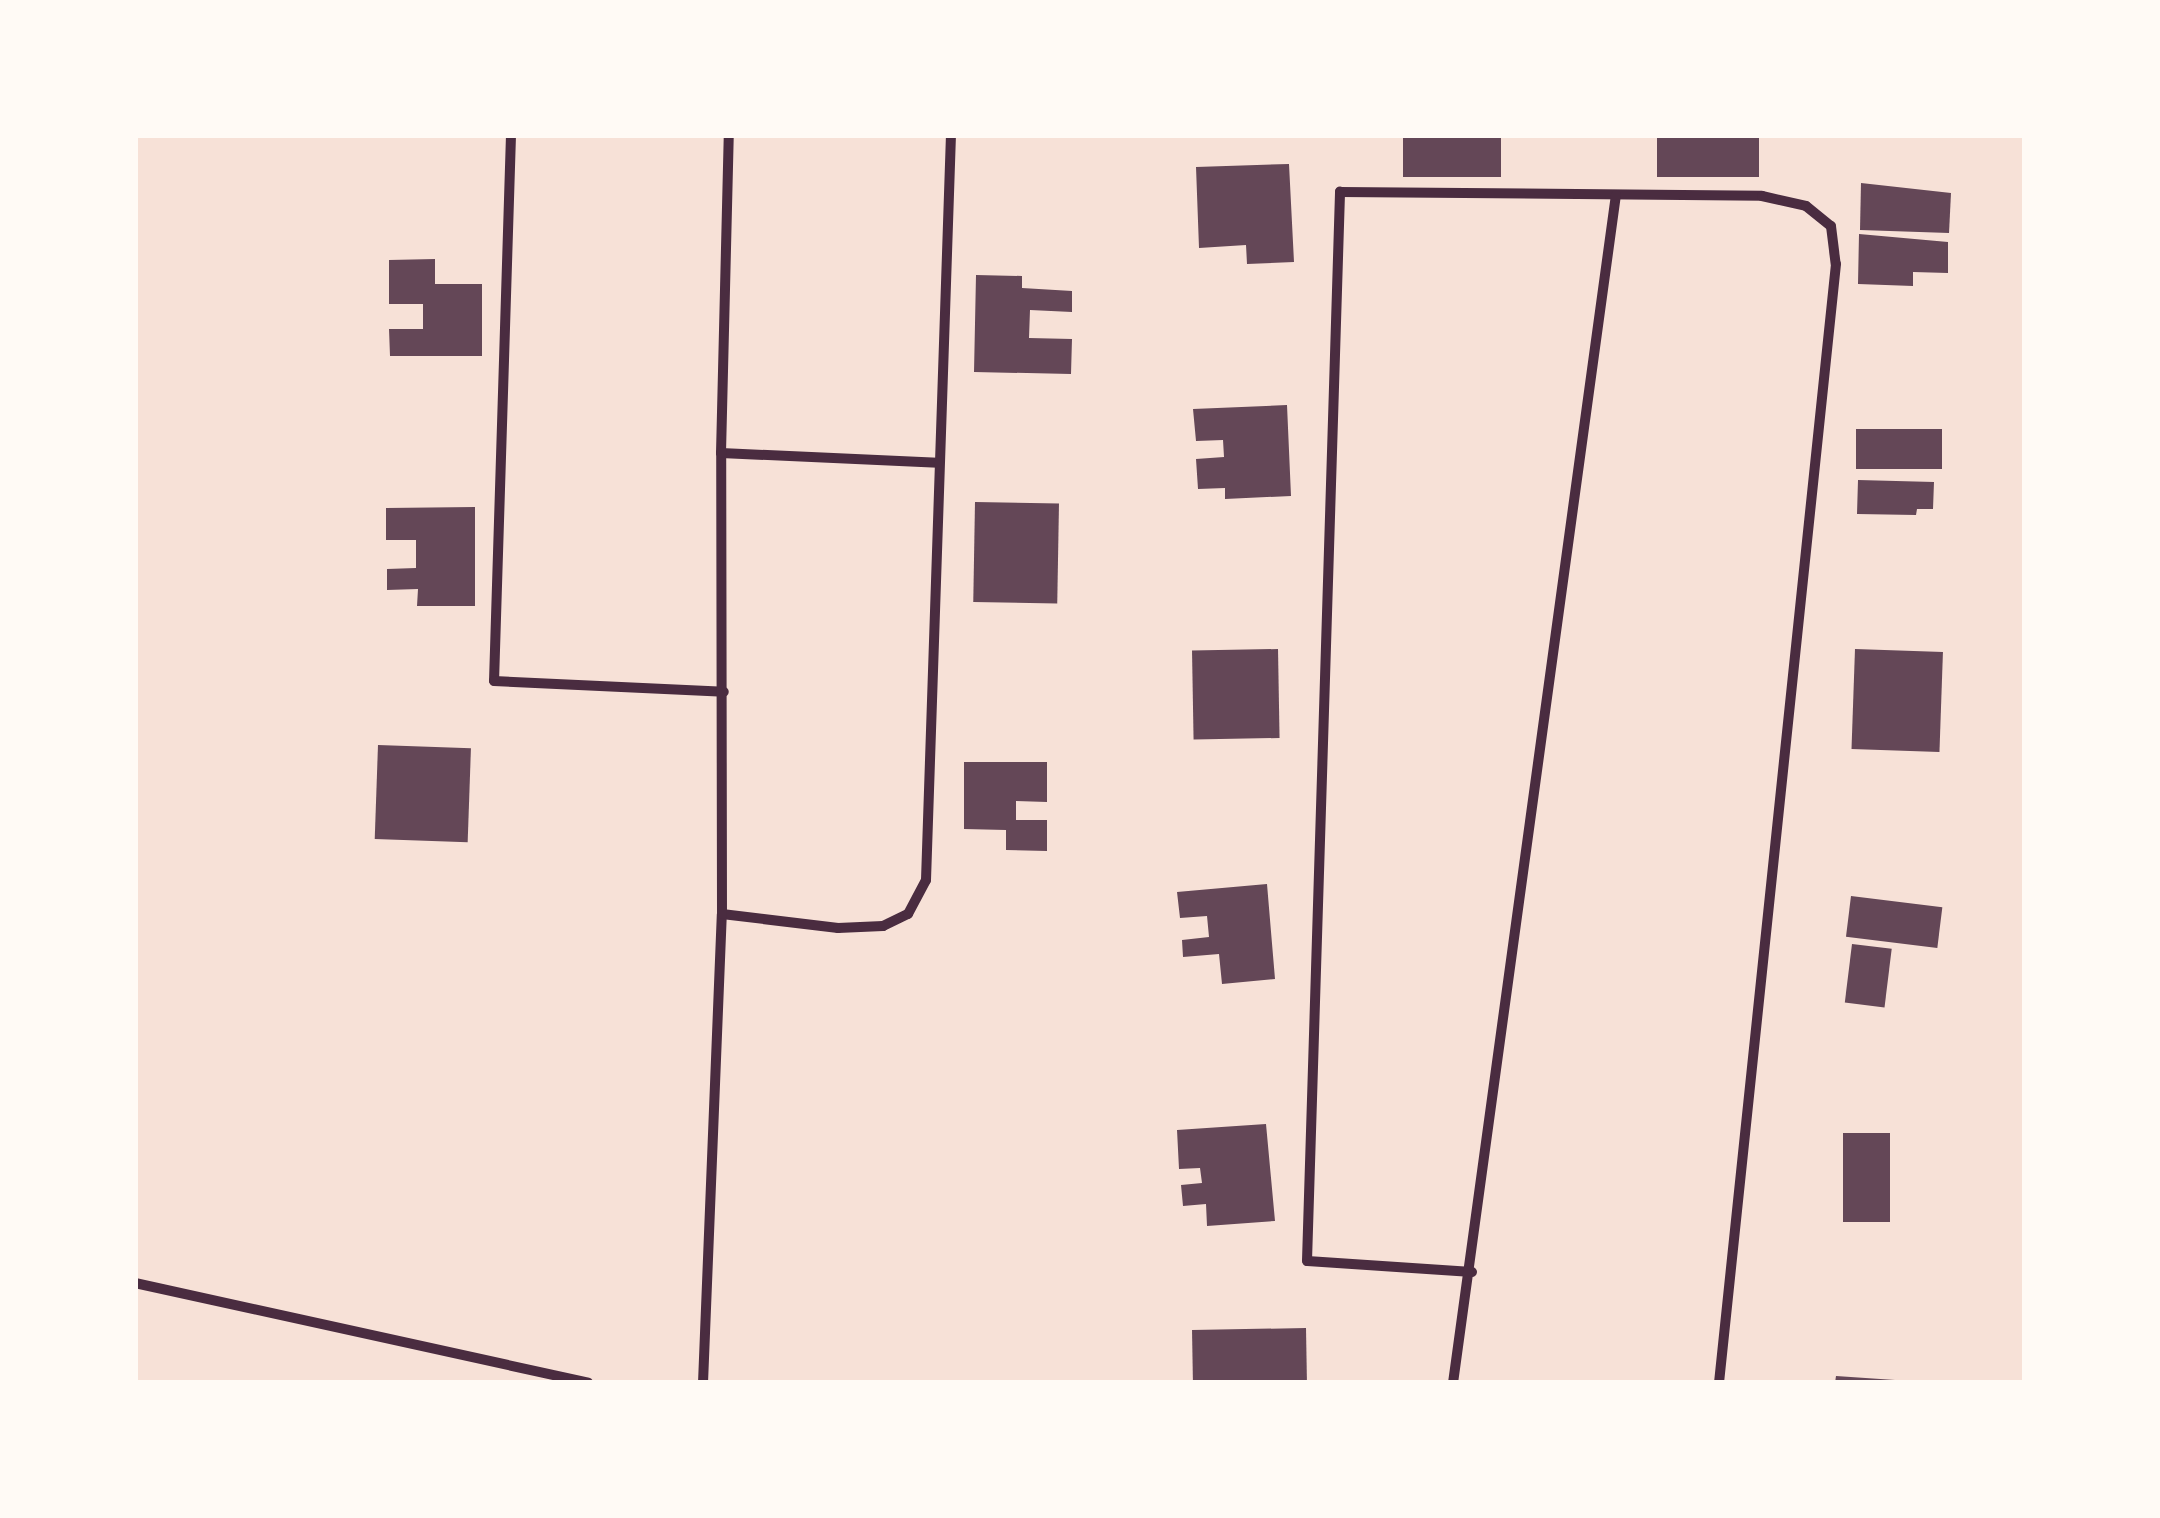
<!DOCTYPE html>
<html>
<head>
<meta charset="utf-8">
<style>
  body { margin:0 }
  #map { position:relative; width:2160px; height:1518px; overflow:hidden; background:#f7e1d7; font-family:Figtree,sans-serif }
  div>[style] { position:absolute }
  [style*='--x'] { left:calc(var(--x)*1px); top:calc(var(--y)*1px); width:calc(var(--w)*1px); rotate:calc(var(--a)*1deg) }
  .building>* { inset:0; background:#644757; transform-origin:0 0 }
  .minor>* { height:10px; margin:-5px; padding:0 5px; transform-origin:5px; border-radius:5px; background:#4a2c40 }
  span { translate:-50% -50%; white-space:nowrap; text-align:center; line-height:1.15; -webkit-text-stroke:8px #fffaf5; paint-order:stroke }
  .frame { position:absolute; inset:0; border:138px solid #fffaf5; pointer-events:none }
</style>
</head>
<body>
<div id="map">
  <div class="building">
    <div style="left:1403px;top:135px;width:98px;height:42px"></div>
    <div style="left:1657px;top:135px;width:102px;height:42px"></div>
    <div style="clip-path:polygon(1289px 164px,1294px 262px,1247px 264px,1246px 245px,1199px 248px,1196px 167px)"></div>
    <div style="clip-path:polygon(1861px 183px,1951px 193px,1949px 233px,1860px 230px)"></div>
    <div style="clip-path:polygon(1859px 234px,1948px 242px,1948px 273px,1913px 272px,1913px 286px,1858px 284px)"></div>
    <div style="clip-path:polygon(435px 259px,435px 284px,482px 284px,482px 356px,390px 356px,389px 329px,423px 329px,423px 304px,389px 304px,389px 260px)"></div>
    <div style="clip-path:polygon(976px 275px,1022px 276px,1022px 288px,1072px 291px,1072px 312px,1030px 310px,1029px 338px,1072px 339px,1071px 374px,974px 372px)"></div>
    <div style="clip-path:polygon(1287px 405px,1291px 496px,1225px 499px,1225px 488px,1198px 489px,1196px 459px,1224px 457px,1223px 440px,1196px 441px,1193px 409px)"></div>
    <div style="left:1942px;top:429px;width:40px;height:86px;rotate:90deg"></div>
    <div style="clip-path:polygon(1858px 480px,1934px 482px,1933px 509px,1917px 509px,1916px 515px,1857px 514px)"></div>
    <div style="left:975px;top:502px;width:84px;height:100px;rotate:1deg"></div>
    <div style="clip-path:polygon(475px 507px,475px 606px,417px 606px,418px 589px,387px 590px,387px 569px,416px 568px,416px 540px,386px 540px,386px 508px)"></div>
    <div style="left:1278px;top:649px;width:89px;height:86px;rotate:89deg"></div>
    <div style="left:1855px;top:649px;width:88px;height:100px;rotate:2deg"></div>
    <div style="left:378px;top:745px;width:93px;height:94px;rotate:2deg"></div>
    <div style="clip-path:polygon(964px 762px,1047px 762px,1047px 802px,1016px 801px,1016px 820px,1047px 820px,1047px 851px,1006px 850px,1006px 830px,964px 829px)"></div>
    <div style="clip-path:polygon(1267px 884px,1275px 979px,1222px 984px,1219px 954px,1183px 957px,1182px 940px,1209px 937px,1207px 916px,1180px 918px,1177px 892px)"></div>
    <div style="left:1851px;top:896px;width:92px;height:41px;rotate:7deg"></div>
    <div style="left:1852px;top:944px;width:40px;height:59px;rotate:7deg"></div>
    <div style="clip-path:polygon(1266px 1124px,1275px 1221px,1207px 1226px,1206px 1204px,1183px 1206px,1181px 1185px,1202px 1183px,1200px 1168px,1179px 1169px,1177px 1130px)"></div>
    <div style="left:1843px;top:1133px;width:47px;height:89px"></div>
    <div style="left:1306px;top:1328px;width:55px;height:114px;rotate:89deg"></div>
    <div style="clip-path:polygon(1836px 1376px,1895px 1380px,1895px 1383px,1835px 1383px)"></div>
  </div>
  <div class="minor">
    <div style="--x:511;--y:135;--w:546;--a:91.78"></div>
    <div style="--x:494;--y:681;--w:230;--a:2.7"></div>
    <div style="--x:721;--y:453;--w:217;--a:2.6"></div>
    <div style="--x:722;--y:914;--w:117;--a:6.9"></div>
    <div style="--x:838;--y:928;--w:45;--a:-2.5"></div>
    <div style="--x:883;--y:926;--w:28;--a:-26"></div>
    <div style="--x:908;--y:914;--w:38;--a:-62"></div>
    <div style="--x:926;--y:880;--w:745;--a:-88.08"></div>
    <div style="--x:1472;--y:1272;--w:165;--a:-176.2"></div>
    <div style="--x:1307;--y:1261;--w:1070;--a:-88.23"></div>
    <div style="--x:1340;--y:192;--w:422;--a:0.5"></div>
    <div style="--x:1762;--y:196;--w:45;--a:12.8"></div>
    <div style="--x:1806;--y:206;--w:32;--a:39"></div>
    <div style="--x:1831;--y:226;--w:38;--a:83"></div>
    <div style="--x:1836;--y:264;--w:1125;--a:95.97"></div>
    <div style="--x:135;--y:1283;--w:464;--a:12.4"></div>
    <div style="--x:703;--y:1383;--w:469;--a:-87.7"></div>
    <div style="--x:722;--y:914;--w:461;--a:-90.1"></div>
    <div style="--x:721;--y:453;--w:318;--a:-88.6"></div>
    <div style="--x:1453;--y:1383;--w:1199;--a:-82.19"></div>
  </div>
  <div class="frame"></div>
</div>
</body>
</html>
